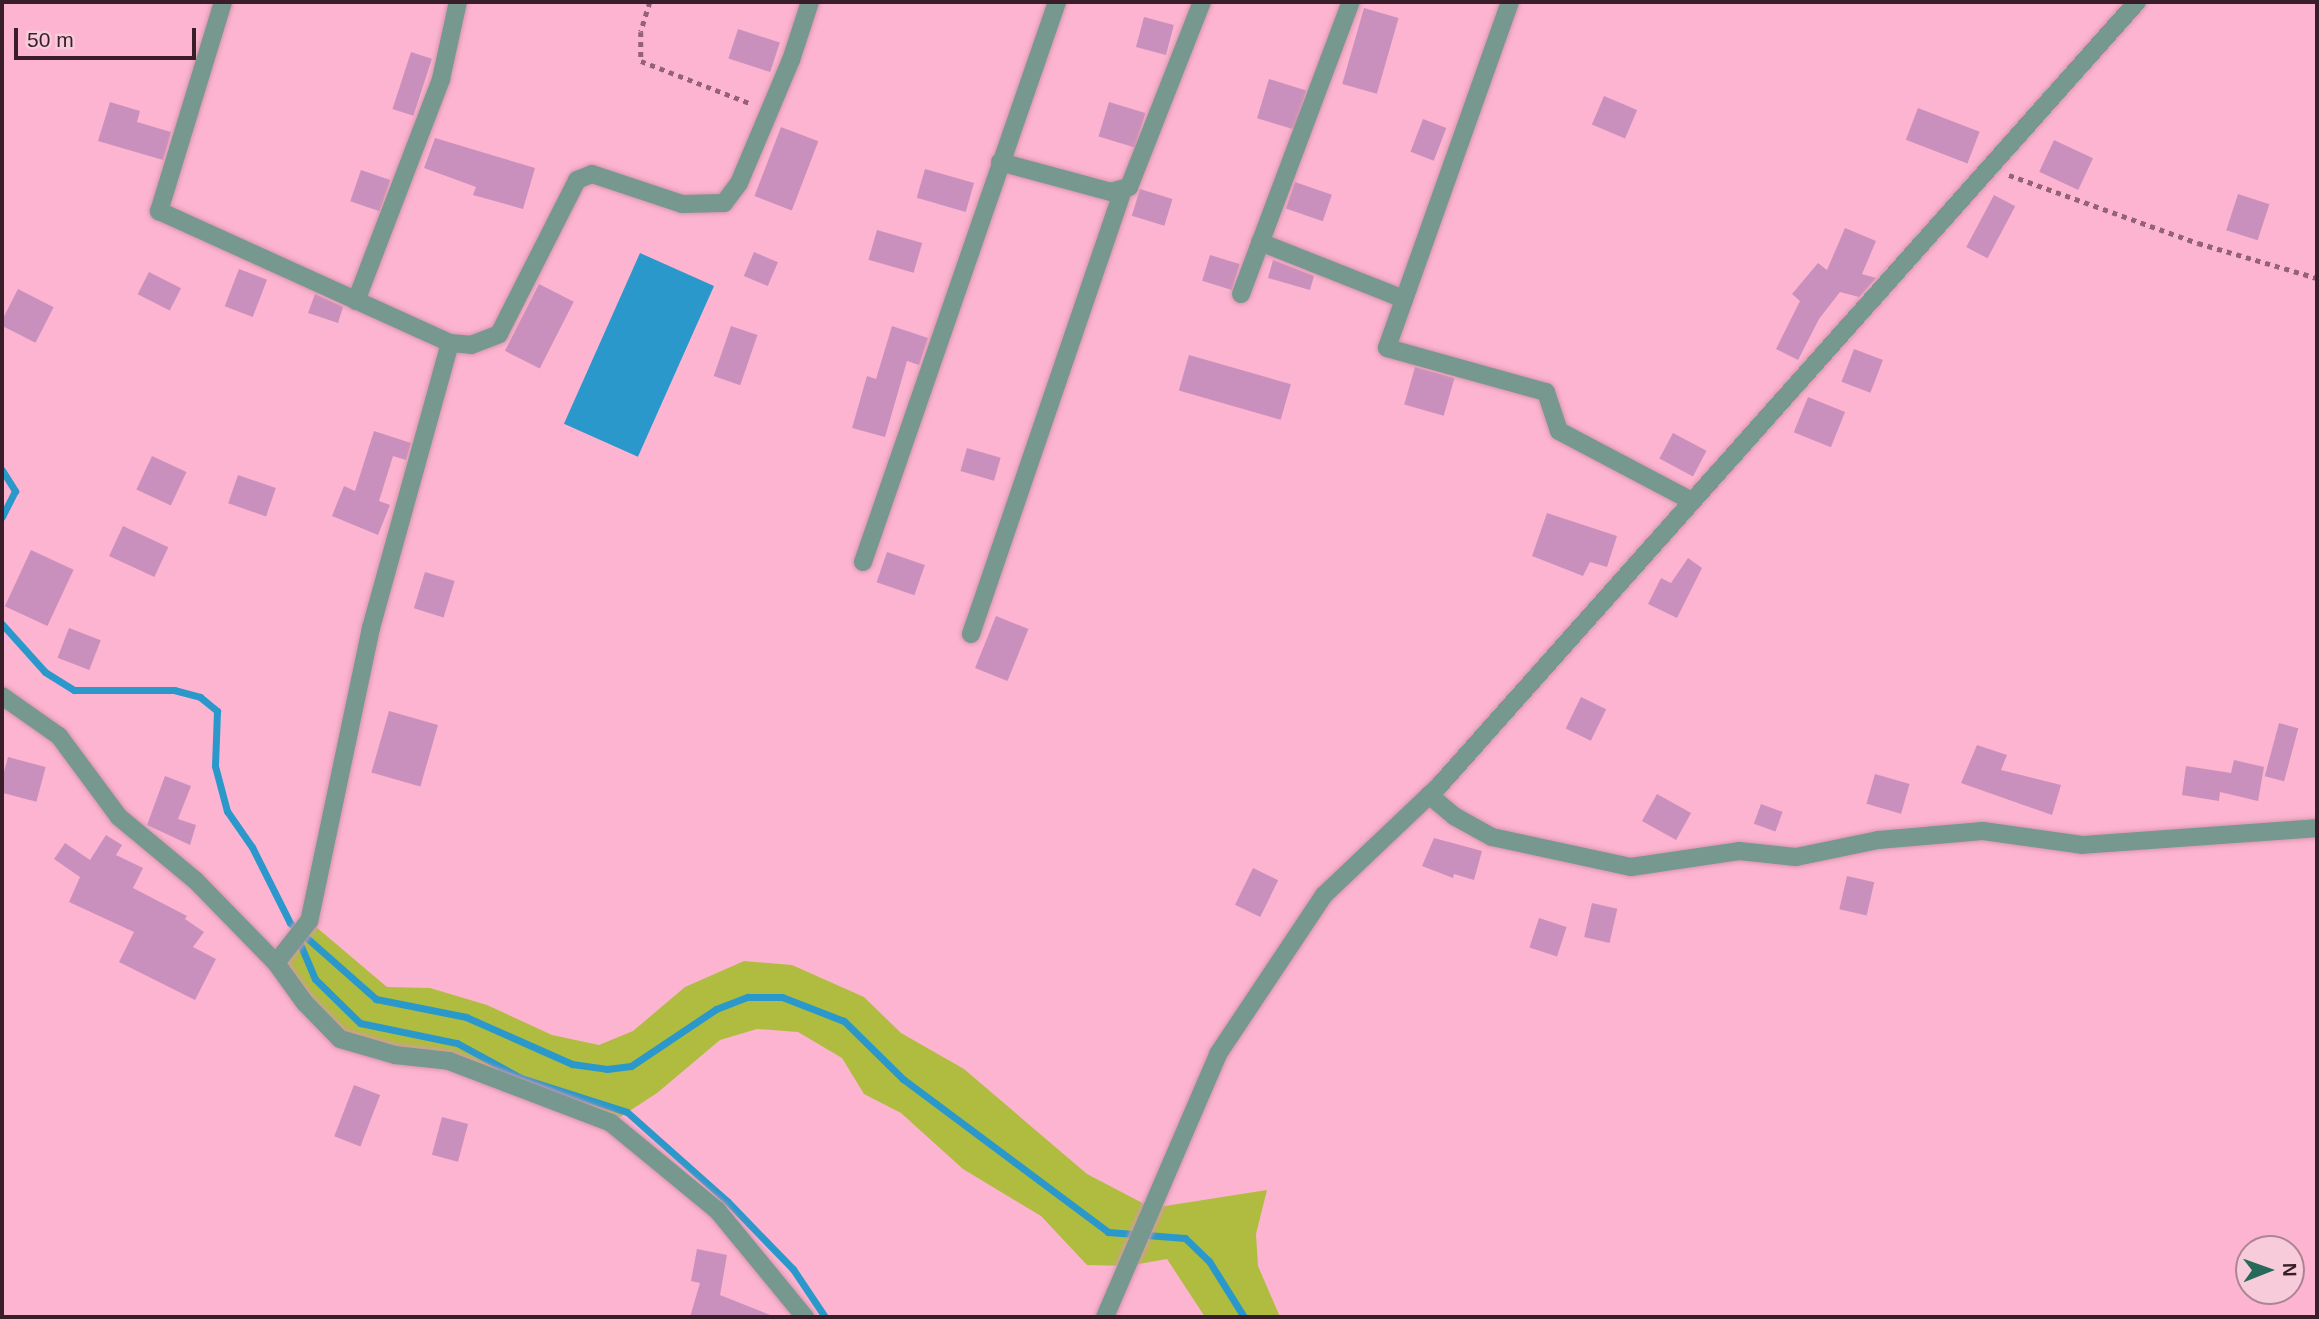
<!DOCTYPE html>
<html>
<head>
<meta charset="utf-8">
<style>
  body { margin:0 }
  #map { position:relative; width:2319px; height:1319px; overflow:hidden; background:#fdb4d0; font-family:Arial,sans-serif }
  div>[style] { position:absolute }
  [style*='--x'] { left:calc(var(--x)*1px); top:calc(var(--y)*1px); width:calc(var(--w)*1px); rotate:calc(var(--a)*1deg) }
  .green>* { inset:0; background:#b0bc40 }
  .water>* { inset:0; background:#2b98cb; transform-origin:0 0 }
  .stream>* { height:7px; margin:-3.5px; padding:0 3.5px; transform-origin:3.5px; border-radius:3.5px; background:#2b98cb }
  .building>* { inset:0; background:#ca90bd; transform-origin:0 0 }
  .path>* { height:4.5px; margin-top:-2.25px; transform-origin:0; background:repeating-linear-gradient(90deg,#936275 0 5px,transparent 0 10px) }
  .roads { filter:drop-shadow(0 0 2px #d696ae) drop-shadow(0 0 2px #d696ae) }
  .minor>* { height:18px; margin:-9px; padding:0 9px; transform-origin:9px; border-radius:9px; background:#76988e }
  span { translate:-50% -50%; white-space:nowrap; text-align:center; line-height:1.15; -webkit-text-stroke:7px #f8cbdb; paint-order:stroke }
  .frame { position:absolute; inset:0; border:4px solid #391d28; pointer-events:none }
  .north { position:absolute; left:2235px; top:1235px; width:70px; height:70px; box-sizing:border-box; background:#f8cbdb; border:2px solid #ac8593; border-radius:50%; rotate:89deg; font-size:19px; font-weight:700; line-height:28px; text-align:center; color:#391d28 }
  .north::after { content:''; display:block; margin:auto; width:24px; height:32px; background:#276a5a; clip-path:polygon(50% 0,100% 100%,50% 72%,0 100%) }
  .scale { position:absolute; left:14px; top:28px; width:182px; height:32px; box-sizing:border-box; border:4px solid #391d28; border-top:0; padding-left:9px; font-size:21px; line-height:24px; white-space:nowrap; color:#391d28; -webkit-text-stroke:5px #f8cbdb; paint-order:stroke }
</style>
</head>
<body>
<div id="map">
  <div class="green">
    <div style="clip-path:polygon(309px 921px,387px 987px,430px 988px,487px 1005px,552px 1035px,599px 1045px,633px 1031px,685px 987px,744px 961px,792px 965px,864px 997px,901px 1033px,964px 1069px,1087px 1174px,1152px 1208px,1267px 1190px,1256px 1234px,1258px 1266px,1280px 1317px,1205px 1317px,1167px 1259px,1127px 1266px,1087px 1265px,1041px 1216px,963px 1169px,901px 1113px,864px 1094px,842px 1058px,798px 1032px,757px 1029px,720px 1040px,657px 1093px,611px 1123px,449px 1061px,340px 1039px,276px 963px)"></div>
  </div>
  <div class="water">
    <div style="left:640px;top:253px;width:81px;height:187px;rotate:24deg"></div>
  </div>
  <div class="stream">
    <div style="--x:2;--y:470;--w:25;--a:58"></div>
    <div style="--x:15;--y:491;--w:29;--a:117"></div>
    <div style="--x:2;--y:624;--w:64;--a:48.1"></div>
    <div style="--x:45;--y:672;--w:34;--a:32"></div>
    <div style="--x:74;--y:690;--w:100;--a:0"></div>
    <div style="--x:174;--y:690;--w:27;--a:15"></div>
    <div style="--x:200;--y:697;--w:22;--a:39"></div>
    <div style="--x:217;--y:711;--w:55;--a:92.1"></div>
    <div style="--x:215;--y:766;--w:47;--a:75.1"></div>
    <div style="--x:227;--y:811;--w:44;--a:55.2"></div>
    <div style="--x:252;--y:847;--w:85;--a:63.4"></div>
    <div style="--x:290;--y:923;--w:115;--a:41.5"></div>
    <div style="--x:376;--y:999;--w:92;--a:11.3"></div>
    <div style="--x:466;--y:1017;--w:116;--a:23.9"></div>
    <div style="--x:572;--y:1064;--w:35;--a:8"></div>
    <div style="--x:607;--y:1069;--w:24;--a:-7"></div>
    <div style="--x:631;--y:1066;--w:102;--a:-33.8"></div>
    <div style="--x:716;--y:1009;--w:34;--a:-21"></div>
    <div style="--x:748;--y:997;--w:34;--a:0"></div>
    <div style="--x:782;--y:997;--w:66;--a:21.2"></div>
    <div style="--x:844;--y:1021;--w:83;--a:44.5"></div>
    <div style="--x:903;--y:1079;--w:256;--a:36.7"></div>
    <div style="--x:1108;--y:1232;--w:77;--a:4.5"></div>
    <div style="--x:1185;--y:1238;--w:33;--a:44"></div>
    <div style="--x:1209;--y:1261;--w:66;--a:58"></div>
    <div style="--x:298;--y:939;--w:43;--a:67"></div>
    <div style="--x:315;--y:979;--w:63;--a:44.4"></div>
    <div style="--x:360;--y:1023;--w:99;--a:11.7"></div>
    <div style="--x:457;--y:1043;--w:73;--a:28.7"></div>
    <div style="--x:521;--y:1078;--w:111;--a:17.8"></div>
    <div style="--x:627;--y:1112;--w:134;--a:41.7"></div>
    <div style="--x:727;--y:1201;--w:95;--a:45.9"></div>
    <div style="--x:793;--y:1269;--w:58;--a:56.3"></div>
  </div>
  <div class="building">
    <div style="left:1364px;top:8px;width:36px;height:79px;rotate:16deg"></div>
    <div style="left:1144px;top:17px;width:31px;height:31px;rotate:15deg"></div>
    <div style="left:738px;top:29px;width:44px;height:31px;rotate:18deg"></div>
    <div style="left:411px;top:52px;width:22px;height:60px;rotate:18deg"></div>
    <div style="left:1269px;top:79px;width:39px;height:41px;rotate:17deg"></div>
    <div style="left:1604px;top:96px;width:36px;height:31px;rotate:23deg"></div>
    <div style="clip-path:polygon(110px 102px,140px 111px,137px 122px,171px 132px,163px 160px,98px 141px)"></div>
    <div style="left:1109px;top:102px;width:38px;height:36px;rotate:17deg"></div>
    <div style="left:1918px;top:108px;width:66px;height:34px;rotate:21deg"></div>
    <div style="left:1423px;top:119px;width:25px;height:35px;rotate:21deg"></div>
    <div style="left:781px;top:127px;width:40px;height:74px;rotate:21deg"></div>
    <div style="clip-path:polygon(435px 138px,535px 168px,523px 209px,473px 195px,476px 187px,424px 168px)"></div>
    <div style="left:2054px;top:140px;width:43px;height:35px;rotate:25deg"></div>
    <div style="left:925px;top:169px;width:51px;height:30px;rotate:16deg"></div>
    <div style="left:361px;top:170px;width:31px;height:33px;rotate:19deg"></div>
    <div style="left:1295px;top:182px;width:39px;height:28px;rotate:19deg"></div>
    <div style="left:1140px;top:189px;width:34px;height:28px;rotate:17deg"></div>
    <div style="left:2238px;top:194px;width:33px;height:38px;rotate:18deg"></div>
    <div style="left:1994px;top:195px;width:24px;height:59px;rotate:28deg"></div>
    <div style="clip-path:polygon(1845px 228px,1876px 241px,1862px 274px,1876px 278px,1859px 297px,1840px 292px,1819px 319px,1798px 360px,1776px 349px,1800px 301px,1792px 294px,1818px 263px,1827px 270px)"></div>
    <div style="left:877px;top:230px;width:47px;height:31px;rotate:16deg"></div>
    <div style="left:754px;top:252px;width:26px;height:26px;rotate:23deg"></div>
    <div style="left:1210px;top:255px;width:31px;height:27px;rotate:17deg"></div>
    <div style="clip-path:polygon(1273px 260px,1314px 276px,1310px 290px,1268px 278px)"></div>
    <div style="left:239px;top:269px;width:30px;height:40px;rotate:21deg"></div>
    <div style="left:149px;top:272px;width:36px;height:25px;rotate:27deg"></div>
    <div style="left:539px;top:284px;width:39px;height:75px;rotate:27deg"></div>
    <div style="left:18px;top:289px;width:40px;height:40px;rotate:27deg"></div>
    <div style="clip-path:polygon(315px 294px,343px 307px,338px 323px,308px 313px)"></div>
    <div style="left:731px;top:326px;width:28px;height:53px;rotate:19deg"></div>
    <div style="clip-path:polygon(892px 326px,928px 338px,919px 365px,907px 361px,885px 437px,852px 428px,867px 376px,876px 379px)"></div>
    <div style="left:1854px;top:349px;width:31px;height:35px;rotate:21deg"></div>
    <div style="left:1189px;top:355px;width:106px;height:37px;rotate:16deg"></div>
    <div style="left:1415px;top:367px;width:41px;height:39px;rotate:16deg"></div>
    <div style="left:1808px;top:397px;width:40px;height:38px;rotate:22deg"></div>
    <div style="clip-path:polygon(374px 431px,411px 443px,406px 460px,393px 456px,379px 501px,390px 505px,378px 535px,332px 516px,344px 486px,355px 491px)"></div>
    <div style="left:1673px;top:433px;width:38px;height:29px;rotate:28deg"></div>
    <div style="left:967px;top:448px;width:35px;height:24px;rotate:16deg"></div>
    <div style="left:152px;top:456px;width:38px;height:37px;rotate:25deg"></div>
    <div style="left:238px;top:475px;width:40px;height:30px;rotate:19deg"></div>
    <div style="clip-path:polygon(1547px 513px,1617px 536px,1607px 567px,1590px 562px,1583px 576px,1532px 556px)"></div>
    <div style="left:123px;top:526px;width:50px;height:33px;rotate:25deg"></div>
    <div style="left:31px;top:550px;width:47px;height:62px;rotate:25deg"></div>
    <div style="left:887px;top:552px;width:40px;height:32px;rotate:19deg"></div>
    <div style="clip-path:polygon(1688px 558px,1702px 568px,1677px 618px,1648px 604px,1661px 578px,1671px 583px)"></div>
    <div style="left:425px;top:572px;width:31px;height:38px;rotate:17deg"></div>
    <div style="left:996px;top:616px;width:35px;height:56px;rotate:22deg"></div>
    <div style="left:69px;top:628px;width:34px;height:32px;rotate:21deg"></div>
    <div style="left:1581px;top:697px;width:28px;height:35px;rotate:26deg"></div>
    <div style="left:389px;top:711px;width:51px;height:64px;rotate:16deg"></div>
    <div style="left:2279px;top:723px;width:20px;height:55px;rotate:15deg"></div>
    <div style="clip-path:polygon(1977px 745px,2007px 755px,2001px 770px,2061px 785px,2052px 815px,1961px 783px)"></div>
    <div style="left:8px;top:757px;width:39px;height:36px;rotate:15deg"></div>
    <div style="clip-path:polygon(2234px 760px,2264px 767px,2258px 801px,2220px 792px,2219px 801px,2182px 795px,2186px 766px,2231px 773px)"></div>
    <div style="left:1875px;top:774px;width:36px;height:31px;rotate:16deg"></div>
    <div style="clip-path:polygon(165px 776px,191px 786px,178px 819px,196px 825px,190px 845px,147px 825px)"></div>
    <div style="left:1657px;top:794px;width:39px;height:31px;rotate:29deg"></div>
    <div style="left:1761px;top:804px;width:23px;height:21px;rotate:20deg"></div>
    <div style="clip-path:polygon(106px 835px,122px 845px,116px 855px,143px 868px,133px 888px,187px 916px,185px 919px,204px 932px,193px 947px,216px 959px,195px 1000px,119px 962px,134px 932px,69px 902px,80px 877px,54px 859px,65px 843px,90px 860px)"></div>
    <div style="clip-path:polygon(1434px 838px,1482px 851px,1474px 880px,1454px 874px,1453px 878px,1422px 866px)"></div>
    <div style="left:1253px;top:868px;width:28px;height:41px;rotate:26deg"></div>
    <div style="left:1847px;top:876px;width:28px;height:34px;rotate:13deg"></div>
    <div style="left:1592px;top:903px;width:26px;height:35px;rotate:13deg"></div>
    <div style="left:1539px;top:918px;width:29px;height:31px;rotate:18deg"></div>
    <div style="left:354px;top:1085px;width:28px;height:55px;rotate:21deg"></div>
    <div style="left:442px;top:1117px;width:27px;height:39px;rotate:15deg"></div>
    <div style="clip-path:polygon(697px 1249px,727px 1255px,720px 1295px,775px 1317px,690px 1317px,700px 1283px,691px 1281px)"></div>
  </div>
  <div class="path">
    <div style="--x:650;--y:2;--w:31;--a:107"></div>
    <div style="--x:641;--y:32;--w:29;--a:90"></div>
    <div style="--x:641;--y:61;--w:119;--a:21.2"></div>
    <div style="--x:2009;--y:175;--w:201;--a:19.8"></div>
    <div style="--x:2198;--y:243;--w:124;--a:16.4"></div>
  </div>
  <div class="roads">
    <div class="minor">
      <div style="--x:223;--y:2;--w:219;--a:107"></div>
      <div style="--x:159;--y:211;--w:320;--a:24.4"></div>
      <div style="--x:450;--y:343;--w:296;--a:105.5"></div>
      <div style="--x:371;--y:628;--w:299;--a:101.9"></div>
      <div style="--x:309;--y:921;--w:53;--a:128.2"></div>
      <div style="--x:1510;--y:2;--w:367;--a:109.6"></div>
      <div style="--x:1387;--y:348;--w:165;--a:15.5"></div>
      <div style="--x:1546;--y:392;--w:41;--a:71.6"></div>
      <div style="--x:1559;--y:431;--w:150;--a:27.8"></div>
      <div style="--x:1000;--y:162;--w:115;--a:15.1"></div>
      <div style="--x:1111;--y:192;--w:19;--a:-16"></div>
      <div style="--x:1129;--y:187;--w:199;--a:-68.5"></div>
      <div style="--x:1260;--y:242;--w:155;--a:21.6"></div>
      <div style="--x:1241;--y:294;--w:312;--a:-69.4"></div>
      <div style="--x:356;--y:301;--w:238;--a:-69"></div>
      <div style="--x:441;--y:79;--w:79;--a:-77.6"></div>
      <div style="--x:450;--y:343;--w:21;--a:5"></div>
      <div style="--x:471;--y:345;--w:30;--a:-21"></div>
      <div style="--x:499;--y:334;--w:173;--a:-63.1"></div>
      <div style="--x:577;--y:180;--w:16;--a:-22"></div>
      <div style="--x:592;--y:174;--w:95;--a:18.4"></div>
      <div style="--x:682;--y:204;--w:42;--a:-1.4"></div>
      <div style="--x:724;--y:203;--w:25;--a:-53"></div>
      <div style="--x:739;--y:183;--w:134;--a:-67.1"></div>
      <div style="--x:791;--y:60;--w:61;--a:-71.9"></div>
      <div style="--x:863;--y:562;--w:593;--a:-70.89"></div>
      <div style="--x:971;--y:634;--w:466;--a:-71.1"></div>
      <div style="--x:2;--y:696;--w:70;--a:35.1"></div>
      <div style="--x:59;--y:736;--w:101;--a:53.5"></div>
      <div style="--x:119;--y:817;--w:99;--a:39.7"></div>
      <div style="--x:195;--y:880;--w:116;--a:45.7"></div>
      <div style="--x:276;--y:963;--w:49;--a:54.1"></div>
      <div style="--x:305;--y:1003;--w:50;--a:45.8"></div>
      <div style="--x:340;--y:1039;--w:57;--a:16.2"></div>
      <div style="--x:395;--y:1055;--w:54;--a:6.3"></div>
      <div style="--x:449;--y:1061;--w:173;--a:20.9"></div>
      <div style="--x:611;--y:1123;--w:137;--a:39.4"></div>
      <div style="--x:717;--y:1210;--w:139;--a:50.6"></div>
      <div style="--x:1429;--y:795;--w:33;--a:40"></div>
      <div style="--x:1454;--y:816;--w:43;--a:28.9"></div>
      <div style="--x:1492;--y:837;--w:142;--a:12.2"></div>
      <div style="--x:1631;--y:867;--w:109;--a:-8.4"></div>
      <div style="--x:1739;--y:851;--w:57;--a:6"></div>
      <div style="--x:1796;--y:857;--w:84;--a:-11.7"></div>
      <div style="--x:1878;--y:840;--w:105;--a:-4.9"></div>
      <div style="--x:1983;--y:831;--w:100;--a:8"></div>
      <div style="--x:2082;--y:845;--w:236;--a:-4.1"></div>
      <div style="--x:1105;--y:1317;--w:286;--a:-66.7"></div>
      <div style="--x:1218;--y:1054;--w:191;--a:-56.3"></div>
      <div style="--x:1324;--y:895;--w:157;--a:-43.5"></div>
      <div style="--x:1438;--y:787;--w:1051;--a:-48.32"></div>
    </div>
  </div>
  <div class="frame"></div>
  <div class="north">N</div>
  <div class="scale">50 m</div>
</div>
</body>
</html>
